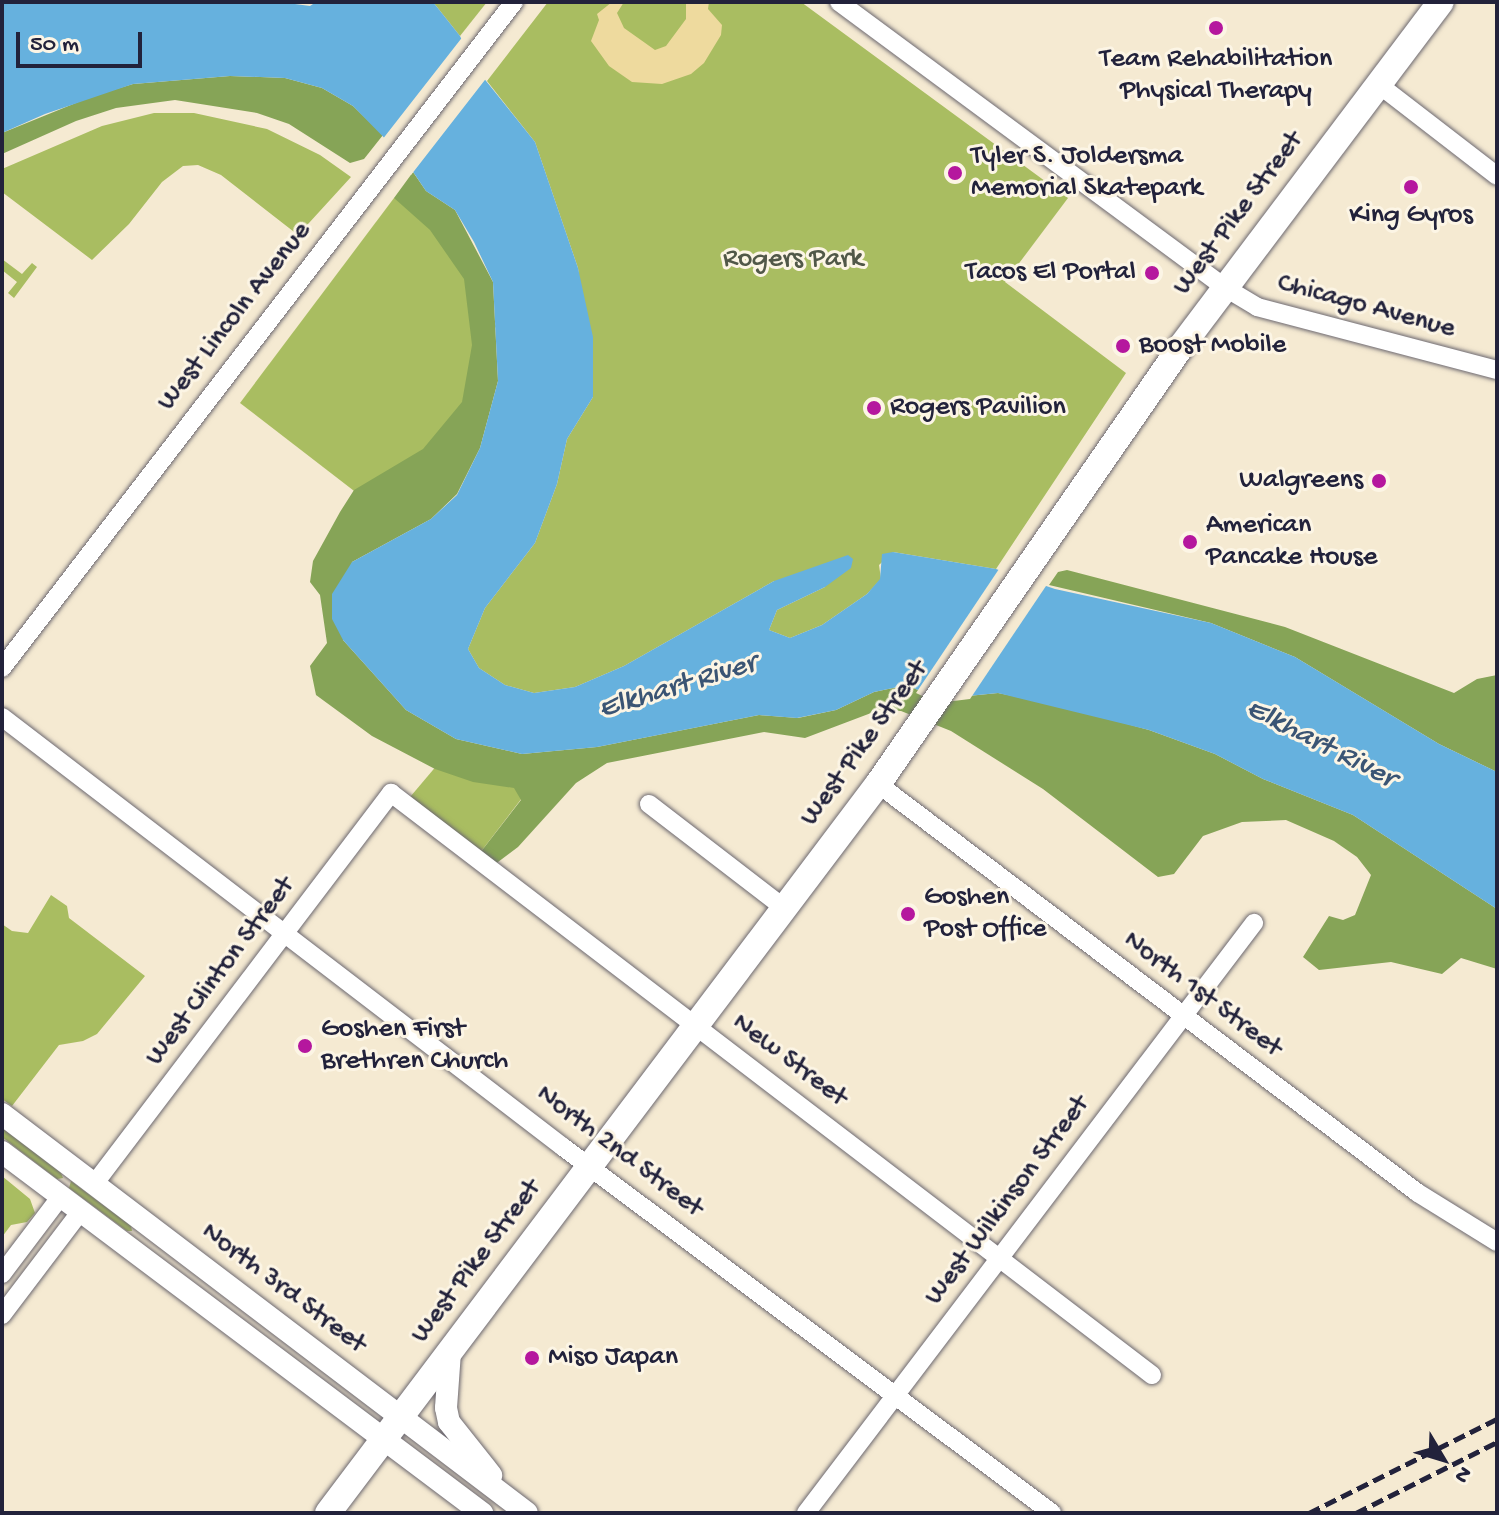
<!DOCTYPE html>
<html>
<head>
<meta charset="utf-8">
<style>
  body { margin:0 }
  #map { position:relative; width:1499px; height:1515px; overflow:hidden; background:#f5ead2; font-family:"Gochi Hand",sans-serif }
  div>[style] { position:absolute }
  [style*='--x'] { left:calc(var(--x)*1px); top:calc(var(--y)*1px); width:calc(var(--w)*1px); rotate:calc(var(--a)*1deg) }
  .green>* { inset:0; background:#a9bd61 }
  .forest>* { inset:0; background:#86a457 }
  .sand>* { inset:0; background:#eeda9e }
  .water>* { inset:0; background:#66b1de }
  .pier>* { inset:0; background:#f5ead2 }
  .roads { filter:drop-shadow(0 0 2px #6c6870) drop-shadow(0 0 2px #6c6870) }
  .minor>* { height:18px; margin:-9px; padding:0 9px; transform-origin:9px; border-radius:9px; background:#fff }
  .major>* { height:22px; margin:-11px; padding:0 11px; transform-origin:11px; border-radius:11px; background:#fff }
  .highway>* { height:26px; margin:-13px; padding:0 13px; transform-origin:13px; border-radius:13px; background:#fff }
  .rail>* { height:5px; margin-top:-2.5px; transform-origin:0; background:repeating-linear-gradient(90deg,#22223b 0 12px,transparent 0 18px) }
  .dots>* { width:22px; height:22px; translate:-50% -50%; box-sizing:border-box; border:4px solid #fcf5e5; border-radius:50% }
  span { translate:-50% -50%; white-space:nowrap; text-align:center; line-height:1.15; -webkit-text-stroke:6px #fcf5e5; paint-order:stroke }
  .poi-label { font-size:28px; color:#22223b }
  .left { translate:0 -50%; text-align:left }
  .right { translate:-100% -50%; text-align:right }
  .street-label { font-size:28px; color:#22223b }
  .park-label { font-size:28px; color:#515848 }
  .water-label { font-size:30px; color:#3a5474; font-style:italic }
  .frame { position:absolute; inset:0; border:4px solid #22223b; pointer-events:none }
  .north { position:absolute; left:1403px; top:1419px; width:80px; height:80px; -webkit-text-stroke:6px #fcf5e5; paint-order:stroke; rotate:128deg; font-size:22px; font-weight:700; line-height:32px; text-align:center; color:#22223b }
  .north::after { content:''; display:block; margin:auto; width:28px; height:36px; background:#22223b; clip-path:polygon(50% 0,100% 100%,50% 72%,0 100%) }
  .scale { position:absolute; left:16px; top:32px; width:126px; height:36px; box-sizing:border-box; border:4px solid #22223b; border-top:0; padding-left:10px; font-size:24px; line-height:28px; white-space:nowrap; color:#22223b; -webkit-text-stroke:6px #fcf5e5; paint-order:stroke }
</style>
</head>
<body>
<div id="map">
  <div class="green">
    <div style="clip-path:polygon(433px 2px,487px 2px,460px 36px)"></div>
    <div style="clip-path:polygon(548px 2px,801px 2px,1068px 198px,1005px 282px,1126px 373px,996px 569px,893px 552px,879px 565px,881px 579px,867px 594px,822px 625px,790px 638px,769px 630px,777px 610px,825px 587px,774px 581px,624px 666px,575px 687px,534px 693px,505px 685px,479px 668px,468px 649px,485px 608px,535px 543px,557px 484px,567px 439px,593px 397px,578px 268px,535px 142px,487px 81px)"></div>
    <div style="clip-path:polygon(154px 113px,194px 113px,267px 129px,320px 155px,351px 177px,298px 235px,221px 175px,198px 165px,183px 166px,162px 182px,129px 224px,92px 260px,2px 192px,2px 169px,102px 126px)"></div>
    <div style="clip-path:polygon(426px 191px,496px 326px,406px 531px,240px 403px,394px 198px)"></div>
    <div style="clip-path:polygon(2px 259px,22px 274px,32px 263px,37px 267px,14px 298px,8px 293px,17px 282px,2px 270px)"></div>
    <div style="clip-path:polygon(558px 751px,476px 858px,405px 803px,438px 764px)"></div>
    <div style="clip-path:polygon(51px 895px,67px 906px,69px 918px,145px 976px,97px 1034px,83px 1041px,59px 1045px,12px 1106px,2px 1099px,2px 924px,12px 931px,28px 933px)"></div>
    <div style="clip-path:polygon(2px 1128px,61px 1173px,63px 1178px,57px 1179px,2px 1137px)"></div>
    <div style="clip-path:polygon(2px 1176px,30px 1199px,35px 1213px,27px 1222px,11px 1225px,2px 1237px)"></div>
    <div style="clip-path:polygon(71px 1181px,131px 1226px,132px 1231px,127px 1231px,69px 1188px)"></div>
  </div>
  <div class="forest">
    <div style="clip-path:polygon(230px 76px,285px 78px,322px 88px,353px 106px,383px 135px,364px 159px,350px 163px,289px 124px,257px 113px,175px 100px,116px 108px,76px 121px,2px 154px,2px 133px,93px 96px,133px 84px)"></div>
    <div style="clip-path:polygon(413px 172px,426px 191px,455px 210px,493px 282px,498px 381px,480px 448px,457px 494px,431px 519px,352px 562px,343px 640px,406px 710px,456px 739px,522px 754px,597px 747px,759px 715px,798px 718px,836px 710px,874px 692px,907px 685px,938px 699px,998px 693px,1062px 706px,1149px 730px,1215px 754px,1263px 779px,1353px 815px,1497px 909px,1497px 969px,1461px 958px,1442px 974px,1391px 962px,1319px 970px,1303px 957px,1329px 916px,1343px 920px,1355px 915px,1371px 875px,1357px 857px,1334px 841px,1286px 820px,1242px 822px,1203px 836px,1174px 874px,1158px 877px,1043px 789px,951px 731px,901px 711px,879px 710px,805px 738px,764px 732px,607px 763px,576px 783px,518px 847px,490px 868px,476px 858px,521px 800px,514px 788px,473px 782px,435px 769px,372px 736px,316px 695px,310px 666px,327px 643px,320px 595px,310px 582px,313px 561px,340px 512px,354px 490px,423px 449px,462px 402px,472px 345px,464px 279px,430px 230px,394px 198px)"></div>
    <div style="clip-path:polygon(1067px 570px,1285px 627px,1454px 693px,1477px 679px,1497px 675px,1497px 772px,1439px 744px,1295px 657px,1211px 623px,1049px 585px,1058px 572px)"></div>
  </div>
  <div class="sand">
    <div style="clip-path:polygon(612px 2px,624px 2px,617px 13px,624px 28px,655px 50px,666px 46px,686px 19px,686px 2px,709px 2px,708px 9px,722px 25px,721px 35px,704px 63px,691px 74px,662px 84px,632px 82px,609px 66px,591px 41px,599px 20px,597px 14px)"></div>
  </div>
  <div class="water">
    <div style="clip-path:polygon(2px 2px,280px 2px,310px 6px,316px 2px,433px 2px,460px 36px,474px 66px,535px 142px,578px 268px,593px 337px,593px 397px,567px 439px,557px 484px,535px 543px,485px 608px,468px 649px,479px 668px,505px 685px,534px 693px,575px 687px,624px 666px,774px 581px,848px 555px,853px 559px,851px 568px,825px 587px,777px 610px,769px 630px,790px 638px,822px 625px,867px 594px,880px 579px,882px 554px,893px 552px,996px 569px,1055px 589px,1211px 623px,1295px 657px,1439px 744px,1497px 772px,1497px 909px,1353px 815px,1263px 779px,1215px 754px,1149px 730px,998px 693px,938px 699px,907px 685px,874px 692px,836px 710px,797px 718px,759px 715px,597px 747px,522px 754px,456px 739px,406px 710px,343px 640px,332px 619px,332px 594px,352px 562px,431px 519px,457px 495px,480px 448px,498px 381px,493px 282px,474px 242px,455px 210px,426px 191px,403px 157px,353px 106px,322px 88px,285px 78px,230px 76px,133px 84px,45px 114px,2px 133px)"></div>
  </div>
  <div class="pier">
    <div style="clip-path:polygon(464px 35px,478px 64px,488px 76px,411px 175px,382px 140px)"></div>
    <div style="clip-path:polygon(1001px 566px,1048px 583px,970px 699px,937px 703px,916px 693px)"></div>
  </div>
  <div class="roads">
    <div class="minor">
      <div style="--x:839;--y:2;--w:479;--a:36.5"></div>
      <div style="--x:1224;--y:287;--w:39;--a:31"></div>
      <div style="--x:1257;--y:307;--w:248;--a:14.7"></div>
      <div style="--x:1378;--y:84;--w:150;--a:37.7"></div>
      <div style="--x:2;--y:668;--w:840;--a:-52.45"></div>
      <div style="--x:2;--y:717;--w:707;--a:37.47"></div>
      <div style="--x:563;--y:1147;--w:611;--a:36.81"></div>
      <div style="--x:878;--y:784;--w:677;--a:37.14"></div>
      <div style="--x:1418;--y:1193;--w:93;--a:31.8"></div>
      <div style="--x:649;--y:804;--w:170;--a:37.6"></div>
      <div style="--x:95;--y:1183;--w:490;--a:-52.8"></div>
      <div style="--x:391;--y:793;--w:958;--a:37.41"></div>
      <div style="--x:2;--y:1274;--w:98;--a:-52.9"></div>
      <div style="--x:2;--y:1315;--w:131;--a:-52.8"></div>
      <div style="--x:806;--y:1513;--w:741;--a:-52.79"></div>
    </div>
    <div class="major">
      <div style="--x:2;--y:1114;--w:659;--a:37.23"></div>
      <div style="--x:2;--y:1152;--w:601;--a:36.95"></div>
      <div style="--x:450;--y:1352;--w:56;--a:94.1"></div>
      <div style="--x:446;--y:1408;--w:14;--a:78"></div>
      <div style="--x:449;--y:1422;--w:68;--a:51.6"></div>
    </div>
    <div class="highway">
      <div style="--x:328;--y:1513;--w:913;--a:-52.97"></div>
      <div style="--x:878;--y:784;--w:530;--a:-55.29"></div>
      <div style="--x:1180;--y:348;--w:433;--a:-53"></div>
    </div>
  </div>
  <div class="rail">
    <div style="--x:1309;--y:1513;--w:210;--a:-26.6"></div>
    <div style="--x:1356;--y:1513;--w:158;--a:-26.7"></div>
  </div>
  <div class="dots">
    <div style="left:1216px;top:28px;background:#b5179e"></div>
    <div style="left:955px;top:173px;background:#b5179e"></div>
    <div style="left:1411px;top:187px;background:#b5179e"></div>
    <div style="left:1152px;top:273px;background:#b5179e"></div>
    <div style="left:1123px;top:346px;background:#b5179e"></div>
    <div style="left:874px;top:408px;background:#b5179e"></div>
    <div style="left:1379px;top:481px;background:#b5179e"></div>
    <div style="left:1190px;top:542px;background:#b5179e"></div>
    <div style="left:908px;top:914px;background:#b5179e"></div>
    <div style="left:305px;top:1046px;background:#b5179e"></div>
    <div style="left:532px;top:1358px;background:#b5179e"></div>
  </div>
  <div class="poi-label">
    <span style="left:1216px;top:76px">Team Rehabilitation<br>Physical Therapy</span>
    <span class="left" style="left:971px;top:173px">Tyler S. Joldersma<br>Memorial Skatepark</span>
    <span style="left:1411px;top:216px">King Gyros</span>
    <span class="right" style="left:1136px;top:273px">Tacos El Portal</span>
    <span class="left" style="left:1139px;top:346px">Boost Mobile</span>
    <span class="left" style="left:890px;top:408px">Rogers Pavilion</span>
    <span class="right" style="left:1363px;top:481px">Walgreens</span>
    <span class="left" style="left:1206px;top:542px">American<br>Pancake House</span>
    <span class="left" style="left:924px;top:914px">Goshen<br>Post Office</span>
    <span class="left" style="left:321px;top:1046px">Goshen First<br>Brethren Church</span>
    <span class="left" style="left:548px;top:1358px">Miso Japan</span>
  </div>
  <div class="street-label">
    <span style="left:1239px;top:214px;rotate:-53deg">West Pike Street</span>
    <span style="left:1366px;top:307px;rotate:15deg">Chicago Avenue</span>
    <span style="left:235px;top:317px;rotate:-52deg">West Lincoln Avenue</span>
    <span style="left:865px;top:744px;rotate:-54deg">West Pike Street</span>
    <span style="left:221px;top:972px;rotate:-53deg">West Clinton Street</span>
    <span style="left:1202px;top:995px;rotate:37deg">North 1st Street</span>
    <span style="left:789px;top:1061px;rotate:37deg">New Street</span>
    <span style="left:619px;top:1152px;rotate:37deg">North 2nd Street</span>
    <span style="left:1008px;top:1201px;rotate:-53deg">West Wilkinson Street</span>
    <span style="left:477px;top:1262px;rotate:-53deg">West Pike Street</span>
    <span style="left:283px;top:1289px;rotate:37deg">North 3rd Street</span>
  </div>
  <div class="park-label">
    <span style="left:793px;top:260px">Rogers Park</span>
  </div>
  <div class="water-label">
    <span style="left:678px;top:688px;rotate:-17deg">Elkhart River</span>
    <span style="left:1320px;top:745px;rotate:27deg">Elkhart River</span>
  </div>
  <div class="frame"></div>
  <div class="north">N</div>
  <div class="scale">50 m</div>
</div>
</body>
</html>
